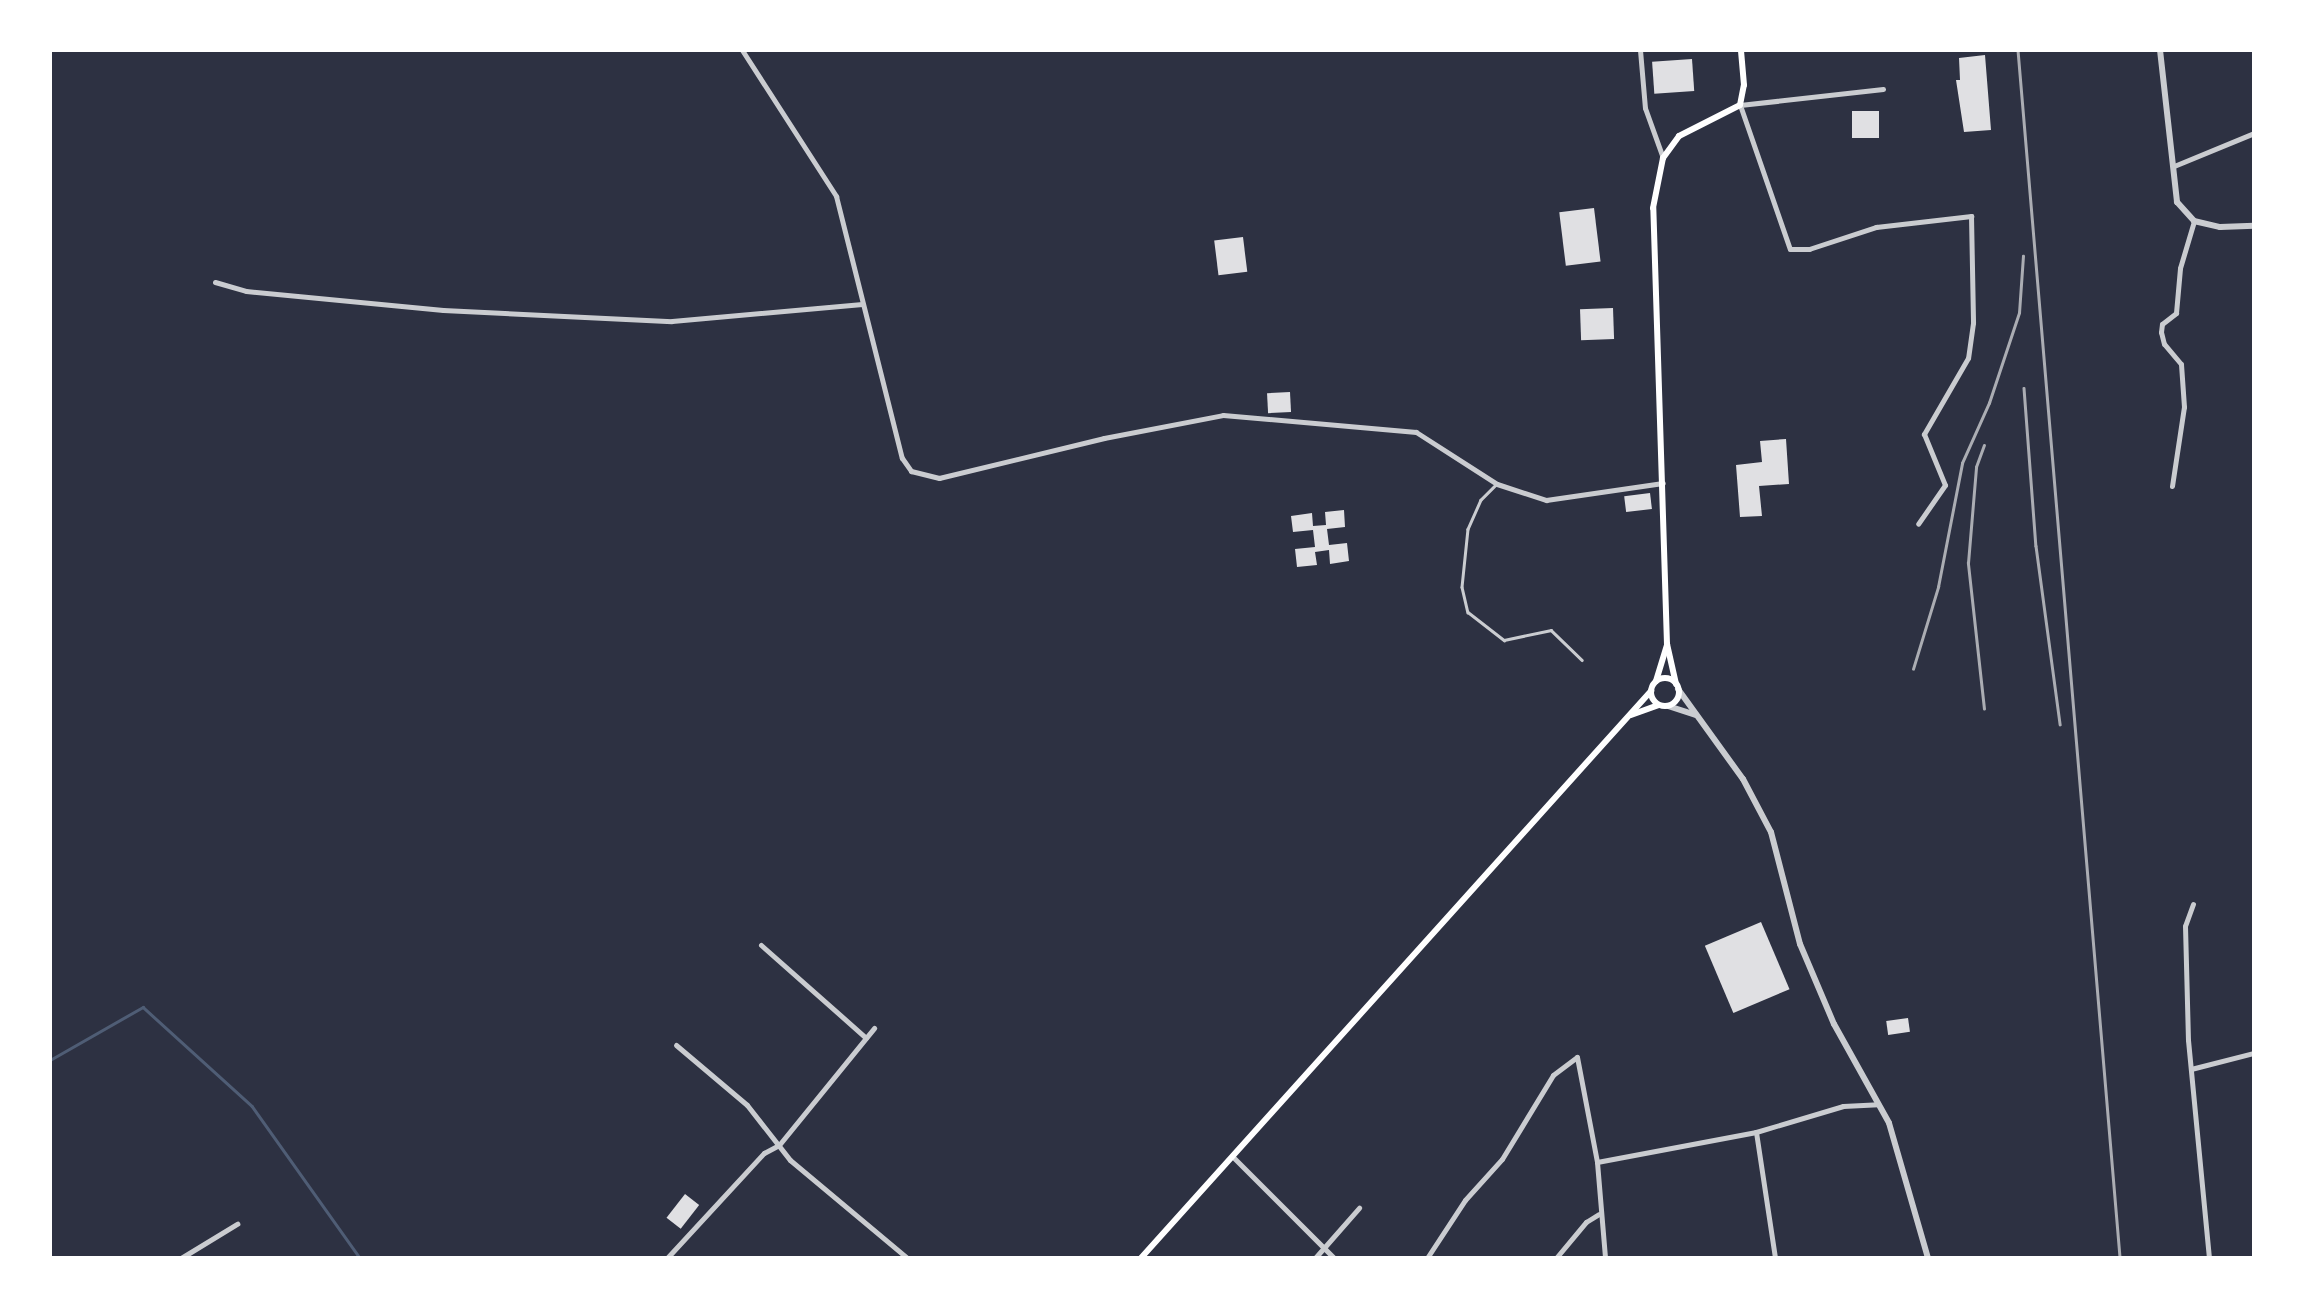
<!DOCTYPE html>
<html>
<head>
<meta charset="utf-8">
<style>
  body { margin:0 }
  #map { position:relative; width:2304px; height:1308px; overflow:hidden; background:#2d3142; font-family:"Fira Sans",sans-serif }
  div>[style] { position:absolute }
  [style*='--x'] { left:calc(var(--x)*1px); top:calc(var(--y)*1px); width:calc(var(--w)*1px); rotate:calc(var(--a)*1deg) }
  .stream>* { height:2.5px; margin:-1.25px; padding:0 1.25px; transform-origin:1.25px; border-radius:1.25px; background:#4f5d75 }
  .building>* { inset:0; background:#e0e0e3; transform-origin:0 0 }
  .service>* { height:2.5px; margin:-1.25px; padding:0 1.25px; transform-origin:1.25px; border-radius:1.25px; background:#caccd0 }
  .minor>* { height:5px; margin:-2.5px; padding:0 2.5px; transform-origin:2.5px; border-radius:2.5px; background:#caccd0 }
  .tertiary>* { height:6px; margin:-3px; padding:0 3px; transform-origin:3px; border-radius:3px; background:#caccd0 }
  .secondary>* { height:6px; margin:-3px; padding:0 3px; transform-origin:3px; border-radius:3px; background:#fff }
  .secondary>.ring { margin:-3px; padding:0; box-sizing:content-box; background:none; border:6px solid #fff; border-radius:50% }
  .rail>* { height:2.5px; margin:-1.25px; padding:0 1.25px; transform-origin:1.25px; border-radius:1.25px; background:#abadb3 }
  span { translate:-50% -50%; white-space:nowrap; text-align:center; line-height:1.15; -webkit-text-stroke:8px #fff; paint-order:stroke }
  .frame { position:absolute; inset:0; border:52px solid #fff; pointer-events:none }
</style>
</head>
<body>
<div id="map">
  <div class="stream">
    <div style="--x:50;--y:1060;--w:107;--a:-29.7"></div>
    <div style="--x:143;--y:1007;--w:147;--a:42.2"></div>
    <div style="--x:252;--y:1106;--w:186;--a:54.6"></div>
  </div>
  <div class="building">
    <div style="clip-path:polygon(1985px 55px,1991px 130px,1964px 132px,1956px 80px,1960px 80px,1959px 58px)"></div>
    <div style="left:1692px;top:59px;width:32px;height:40px;rotate:86deg"></div>
    <div style="left:1879px;top:111px;width:27px;height:27px;rotate:90deg"></div>
    <div style="left:1594px;top:208px;width:54px;height:35px;rotate:83deg"></div>
    <div style="left:1243px;top:237px;width:35px;height:29px;rotate:83deg"></div>
    <div style="left:1613px;top:308px;width:31px;height:33px;rotate:88deg"></div>
    <div style="left:1290px;top:392px;width:20px;height:23px;rotate:87deg"></div>
    <div style="clip-path:polygon(1786px 439px,1789px 484px,1759px 486px,1762px 516px,1740px 517px,1736px 465px,1762px 462px,1760px 441px)"></div>
    <div style="left:1650px;top:493px;width:16px;height:26px;rotate:83deg"></div>
    <div style="clip-path:polygon(1344px 510px,1345px 527px,1327px 529px,1329px 545px,1347px 543px,1349px 561px,1330px 564px,1329px 550px,1315px 552px,1317px 565px,1297px 567px,1295px 549px,1315px 547px,1313px 530px,1293px 532px,1291px 516px,1312px 513px,1313px 526px,1326px 525px,1325px 512px)"></div>
    <div style="left:1761px;top:922px;width:73px;height:61px;rotate:67deg"></div>
    <div style="left:1908px;top:1018px;width:14px;height:22px;rotate:82deg"></div>
    <div style="left:685px;top:1194px;width:18px;height:30px;rotate:38deg"></div>
  </div>
  <div class="service">
    <div style="--x:1495;--y:486;--w:20;--a:135"></div>
    <div style="--x:1481;--y:500;--w:32;--a:114"></div>
    <div style="--x:1468;--y:529;--w:58;--a:95.9"></div>
    <div style="--x:1462;--y:587;--w:26;--a:77"></div>
    <div style="--x:1468;--y:612;--w:46;--a:37.9"></div>
    <div style="--x:1504;--y:640;--w:48;--a:-12"></div>
    <div style="--x:1551;--y:630;--w:43;--a:44.1"></div>
  </div>
  <div class="minor">
    <div style="--x:742;--y:50;--w:174;--a:57.2"></div>
    <div style="--x:836;--y:196;--w:270;--a:75.9"></div>
    <div style="--x:902;--y:458;--w:16;--a:55"></div>
    <div style="--x:911;--y:471;--w:29;--a:14"></div>
    <div style="--x:939;--y:478;--w:170;--a:-13.6"></div>
    <div style="--x:1104;--y:438;--w:121;--a:-10.9"></div>
    <div style="--x:1223;--y:415;--w:194;--a:5"></div>
    <div style="--x:1416;--y:432;--w:96;--a:32.7"></div>
    <div style="--x:1497;--y:484;--w:52;--a:18.1"></div>
    <div style="--x:1546;--y:500;--w:118;--a:-8.3"></div>
    <div style="--x:1640;--y:50;--w:58;--a:85.1"></div>
    <div style="--x:1645;--y:108;--w:53;--a:70.2"></div>
    <div style="--x:1883;--y:89;--w:144;--a:173.6"></div>
    <div style="--x:1740;--y:105;--w:152;--a:70.9"></div>
    <div style="--x:1790;--y:249;--w:19;--a:0"></div>
    <div style="--x:1809;--y:249;--w:71;--a:-18.2"></div>
    <div style="--x:1876;--y:227;--w:96;--a:-6.6"></div>
    <div style="--x:1971;--y:216;--w:107;--a:88.9"></div>
    <div style="--x:1973;--y:323;--w:35;--a:98"></div>
    <div style="--x:1968;--y:358;--w:88;--a:120.1"></div>
    <div style="--x:1924;--y:434;--w:55;--a:67.6"></div>
    <div style="--x:1945;--y:485;--w:47;--a:124.7"></div>
    <div style="--x:2174;--y:166;--w:87;--a:-22.4"></div>
    <div style="--x:215;--y:282;--w:32;--a:16"></div>
    <div style="--x:246;--y:291;--w:198;--a:5.5"></div>
    <div style="--x:443;--y:310;--w:229;--a:2.8"></div>
    <div style="--x:672;--y:321;--w:191;--a:-5.1"></div>
    <div style="--x:2172;--y:486;--w:80;--a:-81.4"></div>
    <div style="--x:2184;--y:407;--w:43;--a:-94"></div>
    <div style="--x:2181;--y:364;--w:26;--a:-130"></div>
    <div style="--x:2164;--y:344;--w:12;--a:-104"></div>
    <div style="--x:2161;--y:332;--w:8;--a:-83"></div>
    <div style="--x:2162;--y:324;--w:18;--a:-38"></div>
    <div style="--x:2176;--y:313;--w:45;--a:-84.9"></div>
    <div style="--x:2180;--y:268;--w:49;--a:-73.4"></div>
    <div style="--x:2193;--y:904;--w:23;--a:110"></div>
    <div style="--x:2185;--y:926;--w:114;--a:88.5"></div>
    <div style="--x:2188;--y:1040;--w:219;--a:84.5"></div>
    <div style="--x:761;--y:945;--w:140;--a:41.5"></div>
    <div style="--x:676;--y:1045;--w:93;--a:40.2"></div>
    <div style="--x:747;--y:1105;--w:70;--a:52"></div>
    <div style="--x:790;--y:1160;--w:153;--a:39.9"></div>
    <div style="--x:2191;--y:1069;--w:65;--a:-14.3"></div>
    <div style="--x:1756;--y:1132;--w:127;--a:81.4"></div>
    <div style="--x:1233;--y:1157;--w:143;--a:45"></div>
    <div style="--x:1597;--y:1162;--w:162;--a:-10.7"></div>
    <div style="--x:1756;--y:1132;--w:91;--a:-16.6"></div>
    <div style="--x:1843;--y:1106;--w:35;--a:-3"></div>
    <div style="--x:181;--y:1258;--w:66;--a:-31.3"></div>
    <div style="--x:667;--y:1258;--w:143;--a:-47.3"></div>
    <div style="--x:764;--y:1153;--w:17;--a:-28"></div>
    <div style="--x:779;--y:1145;--w:151;--a:-50.9"></div>
    <div style="--x:1315;--y:1258;--w:67;--a:-48.7"></div>
    <div style="--x:1427;--y:1258;--w:69;--a:-56.8"></div>
    <div style="--x:1465;--y:1200;--w:55;--a:-47.9"></div>
    <div style="--x:1502;--y:1159;--w:98;--a:-58.7"></div>
    <div style="--x:1553;--y:1075;--w:30;--a:-37"></div>
    <div style="--x:1577;--y:1057;--w:107;--a:79.2"></div>
    <div style="--x:1597;--y:1162;--w:96;--a:85.2"></div>
    <div style="--x:1556;--y:1258;--w:47;--a:-50.2"></div>
    <div style="--x:1586;--y:1222;--w:15;--a:-32"></div>
  </div>
  <div class="tertiary">
    <div style="--x:2160;--y:50;--w:153;--a:83.6"></div>
    <div style="--x:2177;--y:202;--w:25;--a:48"></div>
    <div style="--x:2194;--y:221;--w:27;--a:13"></div>
    <div style="--x:2220;--y:227;--w:34;--a:-2"></div>
    <div style="--x:1678;--y:689;--w:111;--a:54.2"></div>
    <div style="--x:1743;--y:779;--w:60;--a:62.2"></div>
    <div style="--x:1771;--y:832;--w:116;--a:75.5"></div>
    <div style="--x:1800;--y:944;--w:87;--a:67"></div>
    <div style="--x:1834;--y:1024;--w:113;--a:60.9"></div>
    <div style="--x:1889;--y:1123;--w:141;--a:73.9"></div>
    <div style="--x:1668;--y:706;--w:29;--a:18"></div>
  </div>
  <div class="secondary">
    <div class="ring" style="left:1651px;top:678px;width:22px;height:22px"></div>
    <div style="--x:1656;--y:681;--w:38;--a:-73"></div>
    <div style="--x:1676;--y:684;--w:41;--a:-102.7"></div>
    <div style="--x:1667;--y:644;--w:436;--a:-91.8"></div>
    <div style="--x:1653;--y:208;--w:51;--a:-78.7"></div>
    <div style="--x:1663;--y:158;--w:27;--a:-54"></div>
    <div style="--x:1679;--y:136;--w:68;--a:-26.9"></div>
    <div style="--x:1740;--y:105;--w:20;--a:-79"></div>
    <div style="--x:1744;--y:85;--w:35;--a:-95"></div>
    <div style="--x:1631;--y:715;--w:29;--a:-20"></div>
    <div style="--x:1141;--y:1258;--w:763;--a:-48.03"></div>
  </div>
  <div class="rail">
    <div style="--x:2018;--y:50;--w:1212;--a:85.17"></div>
    <div style="--x:2024;--y:388;--w:158;--a:85.7"></div>
    <div style="--x:2036;--y:546;--w:180;--a:82.3"></div>
    <div style="--x:1913;--y:669;--w:86;--a:-73"></div>
    <div style="--x:1938;--y:587;--w:126;--a:-79"></div>
    <div style="--x:1962;--y:463;--w:66;--a:-65.8"></div>
    <div style="--x:1989;--y:403;--w:95;--a:-71.6"></div>
    <div style="--x:2019;--y:313;--w:57;--a:-86"></div>
    <div style="--x:1984;--y:709;--w:147;--a:-96.3"></div>
    <div style="--x:1968;--y:563;--w:96;--a:-85.2"></div>
    <div style="--x:1976;--y:467;--w:23;--a:-70"></div>
  </div>
  <div class="frame"></div>
</div>
</body>
</html>
